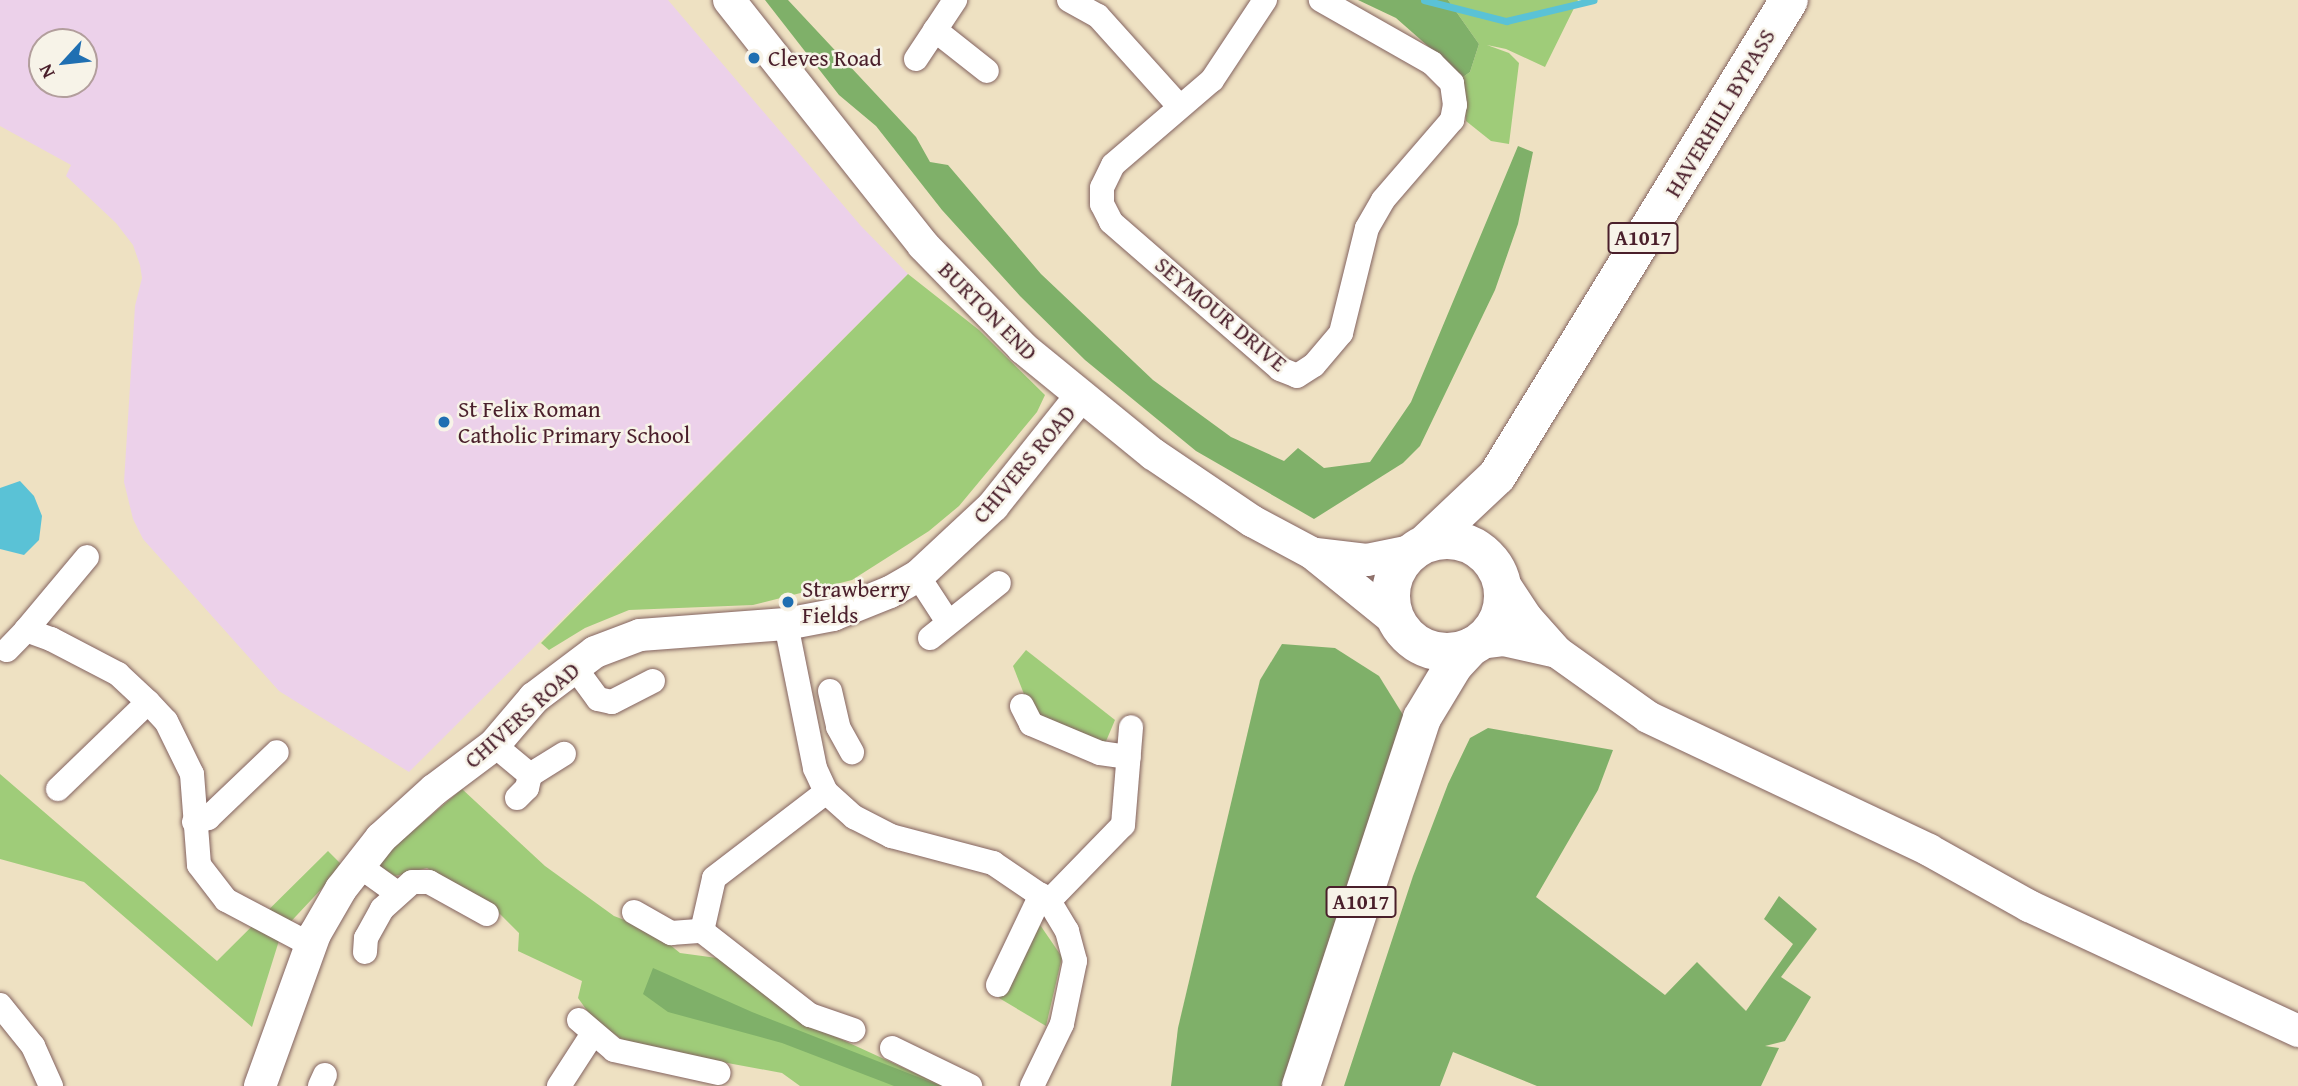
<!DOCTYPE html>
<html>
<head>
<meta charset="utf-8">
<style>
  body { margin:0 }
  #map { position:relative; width:2298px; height:1086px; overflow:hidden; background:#eee1c2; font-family:"Gentium Book Plus",serif }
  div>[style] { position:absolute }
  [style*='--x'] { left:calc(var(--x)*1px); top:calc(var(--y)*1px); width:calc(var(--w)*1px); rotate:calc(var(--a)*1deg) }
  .built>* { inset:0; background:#ecd1ea }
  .green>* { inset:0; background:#9fcc79 }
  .forest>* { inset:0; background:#7fb069 }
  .water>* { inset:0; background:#5ac2d6 }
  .stream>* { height:7px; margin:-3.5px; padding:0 3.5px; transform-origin:3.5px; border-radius:3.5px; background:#5ac2d6 }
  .roads { filter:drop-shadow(0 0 2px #836360) drop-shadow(0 0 2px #836360) }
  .minor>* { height:24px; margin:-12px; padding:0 12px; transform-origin:12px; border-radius:12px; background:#fff }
  .tertiary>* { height:32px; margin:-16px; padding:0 16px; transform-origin:16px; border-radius:16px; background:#fff }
  .primary>* { height:38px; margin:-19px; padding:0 19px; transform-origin:19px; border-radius:19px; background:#fff }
  .primary>.ring { margin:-19px; padding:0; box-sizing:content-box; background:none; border:38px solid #fff; border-radius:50% }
  .dots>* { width:19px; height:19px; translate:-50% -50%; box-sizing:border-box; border:4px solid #f7f3e8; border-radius:50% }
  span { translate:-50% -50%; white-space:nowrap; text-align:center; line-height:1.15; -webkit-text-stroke:5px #f7f3e8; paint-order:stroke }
  .shield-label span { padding:2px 5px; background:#f7f3e8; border:2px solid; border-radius:5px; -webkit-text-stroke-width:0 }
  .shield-label { font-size:21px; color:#4a1f2b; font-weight:700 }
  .poi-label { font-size:23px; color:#4a1f2b }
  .left { translate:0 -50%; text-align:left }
  .street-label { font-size:23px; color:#4a1f2b }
  .north { position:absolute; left:28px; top:28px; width:70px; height:70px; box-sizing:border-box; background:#f7f3e8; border:2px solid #b29e9c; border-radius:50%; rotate:243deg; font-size:19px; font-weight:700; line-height:28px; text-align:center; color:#4a1f2b }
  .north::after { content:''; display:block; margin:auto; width:24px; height:32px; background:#1f6fb2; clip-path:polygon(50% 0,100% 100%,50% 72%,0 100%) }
</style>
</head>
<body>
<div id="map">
  <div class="built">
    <div style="clip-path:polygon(evenodd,0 0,668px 0,861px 226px,908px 274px,409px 772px,279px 691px,143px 539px,133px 519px,124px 482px,135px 306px,142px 278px,140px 265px,133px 245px,116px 223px,66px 176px,71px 165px,0 126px,0 0,84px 42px,84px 84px,42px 84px,42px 42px,84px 42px)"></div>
  </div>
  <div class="green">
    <div style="clip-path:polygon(1448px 0,1578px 0,1545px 67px,1506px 49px,1487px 45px,1509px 53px,1519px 63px,1509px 144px,1491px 141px,1466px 121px,1463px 77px,1470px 72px,1479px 44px)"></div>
    <div style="clip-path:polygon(908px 274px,979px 330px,1045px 395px,1037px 412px,959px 506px,929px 531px,852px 580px,753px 605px,629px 610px,585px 628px,549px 650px,541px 643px)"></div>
    <div style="clip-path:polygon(1026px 650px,1115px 720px,1104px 746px,1033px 717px,1013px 666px)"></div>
    <div style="clip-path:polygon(0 774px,217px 961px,328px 851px,343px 866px,282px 931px,252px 1027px,84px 882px,0 859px)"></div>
    <div style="clip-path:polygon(462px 789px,545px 866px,614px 916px,653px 931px,680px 953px,717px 958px,810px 1025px,943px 1086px,800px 1086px,782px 1073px,630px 1045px,593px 1019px,578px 998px,582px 981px,518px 951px,519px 933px,498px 912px,427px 868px,395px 876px,375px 863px)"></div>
    <div style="clip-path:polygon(1036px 919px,1062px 957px,1046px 1026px,999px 998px)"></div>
  </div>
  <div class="forest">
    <div style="clip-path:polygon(765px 0,788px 0,916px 137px,930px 162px,948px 165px,1041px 274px,1153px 380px,1231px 437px,1284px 461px,1298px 448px,1324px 468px,1370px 462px,1411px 402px,1518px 146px,1533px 152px,1518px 224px,1495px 290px,1420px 446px,1403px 463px,1314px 519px,1196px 451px,1085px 360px,1020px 296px,942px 210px,876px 126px,839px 95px)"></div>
    <div style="clip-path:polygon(1358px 0,1448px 0,1479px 44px,1470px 72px,1463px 77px,1396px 18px)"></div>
    <div style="clip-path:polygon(1282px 644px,1335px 648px,1379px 676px,1405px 718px,1286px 1086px,1171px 1086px,1178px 1028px,1260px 680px)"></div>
    <div style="clip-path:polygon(1488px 728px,1613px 750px,1598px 790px,1536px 897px,1665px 995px,1697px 962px,1746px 1011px,1793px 944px,1764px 919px,1779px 896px,1817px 929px,1781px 977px,1811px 997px,1785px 1041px,1765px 1046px,1779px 1048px,1761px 1086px,1537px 1086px,1453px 1052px,1440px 1086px,1344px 1086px,1413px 876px,1448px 784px,1470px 738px)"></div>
    <div style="clip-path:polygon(653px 968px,752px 1012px,941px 1086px,894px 1086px,782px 1043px,668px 1012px,643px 994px)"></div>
  </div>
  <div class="water">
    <div style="clip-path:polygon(20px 481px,34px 496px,42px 516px,39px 540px,24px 555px,0 549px,0 488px)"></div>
  </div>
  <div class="stream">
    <div style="--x:1424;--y:0;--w:85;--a:14.4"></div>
    <div style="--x:1506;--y:21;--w:90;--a:-13.4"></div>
  </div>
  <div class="roads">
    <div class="minor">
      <div style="--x:1069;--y:0;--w:33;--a:29"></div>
      <div style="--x:1098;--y:16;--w:120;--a:48"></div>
      <div style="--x:1265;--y:0;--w:96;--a:123.5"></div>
      <div style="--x:1212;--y:80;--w:130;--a:139.4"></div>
      <div style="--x:1113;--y:165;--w:25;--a:116"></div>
      <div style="--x:1102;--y:188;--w:16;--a:90"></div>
      <div style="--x:1102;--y:204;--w:20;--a:63"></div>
      <div style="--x:1111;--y:222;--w:224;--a:41"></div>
      <div style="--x:1280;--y:369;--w:18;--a:22"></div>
      <div style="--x:1297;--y:376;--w:20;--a:-33"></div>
      <div style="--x:1314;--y:365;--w:42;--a:-49.8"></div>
      <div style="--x:1341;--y:333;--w:108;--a:-76.1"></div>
      <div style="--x:1367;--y:228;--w:32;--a:-60"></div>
      <div style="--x:1383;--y:200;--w:106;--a:-49.2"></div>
      <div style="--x:1452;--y:120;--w:15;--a:-79"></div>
      <div style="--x:1455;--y:105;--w:22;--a:-98"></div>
      <div style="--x:1452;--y:83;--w:28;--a:-135"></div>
      <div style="--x:1432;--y:63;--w:128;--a:-150.4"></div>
      <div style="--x:935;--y:30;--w:66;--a:38.3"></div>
      <div style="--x:916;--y:59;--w:71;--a:-56.5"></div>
      <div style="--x:918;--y:576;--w:55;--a:56.9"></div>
      <div style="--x:26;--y:630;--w:95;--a:-50.1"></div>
      <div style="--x:930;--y:638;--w:88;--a:-38.6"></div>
      <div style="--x:7;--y:650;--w:28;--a:-46"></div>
      <div style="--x:26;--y:630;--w:27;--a:20"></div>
      <div style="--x:51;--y:639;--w:76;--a:27.6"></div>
      <div style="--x:118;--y:674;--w:41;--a:43"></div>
      <div style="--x:148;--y:702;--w:26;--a:47"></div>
      <div style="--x:166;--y:721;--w:59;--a:63.9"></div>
      <div style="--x:192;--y:774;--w:91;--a:85.6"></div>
      <div style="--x:199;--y:865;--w:44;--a:52.4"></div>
      <div style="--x:226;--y:900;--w:96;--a:27.9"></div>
      <div style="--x:573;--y:665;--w:42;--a:53.7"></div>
      <div style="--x:598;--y:699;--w:14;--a:12"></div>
      <div style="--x:612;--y:702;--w:46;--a:-27.1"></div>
      <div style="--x:830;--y:691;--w:37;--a:77"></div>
      <div style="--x:838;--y:727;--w:29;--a:61"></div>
      <div style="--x:1022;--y:706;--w:20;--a:63"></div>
      <div style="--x:1031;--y:724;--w:75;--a:22.8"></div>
      <div style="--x:1100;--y:753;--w:29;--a:8"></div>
      <div style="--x:494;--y:745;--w:47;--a:39.8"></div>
      <div style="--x:58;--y:789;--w:125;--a:-44"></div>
      <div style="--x:826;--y:792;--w:38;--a:42"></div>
      <div style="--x:854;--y:817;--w:42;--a:27.2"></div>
      <div style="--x:891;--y:836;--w:106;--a:14.8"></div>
      <div style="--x:993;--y:863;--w:68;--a:34.2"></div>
      <div style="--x:1049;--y:901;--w:35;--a:59"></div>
      <div style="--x:1067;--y:931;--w:31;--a:75"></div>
      <div style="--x:1075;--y:961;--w:64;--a:101.7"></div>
      <div style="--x:1062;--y:1024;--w:69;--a:115.8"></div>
      <div style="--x:517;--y:798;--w:14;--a:-45"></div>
      <div style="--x:527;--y:788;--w:13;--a:-77"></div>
      <div style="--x:530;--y:775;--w:40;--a:-32"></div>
      <div style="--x:194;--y:822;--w:15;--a:-16"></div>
      <div style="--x:208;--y:818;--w:95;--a:-43.7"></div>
      <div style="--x:358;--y:865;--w:48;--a:35.7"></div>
      <div style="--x:1049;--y:901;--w:106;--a:-45.8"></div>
      <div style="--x:1123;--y:825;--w:98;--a:-85.3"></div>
      <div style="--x:634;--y:912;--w:43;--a:29.6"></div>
      <div style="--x:671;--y:933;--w:31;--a:-4"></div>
      <div style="--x:702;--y:931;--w:137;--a:37.9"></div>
      <div style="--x:810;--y:1015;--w:46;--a:19.2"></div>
      <div style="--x:702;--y:931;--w:54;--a:-77.2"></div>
      <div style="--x:714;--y:878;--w:141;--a:-37.5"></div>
      <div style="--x:826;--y:792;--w:26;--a:-115"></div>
      <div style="--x:815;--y:768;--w:147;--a:-101.4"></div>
      <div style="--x:365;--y:952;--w:14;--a:-86"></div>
      <div style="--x:366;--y:938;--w:33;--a:-61"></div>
      <div style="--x:382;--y:909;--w:40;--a:-42"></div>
      <div style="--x:412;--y:882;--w:17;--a:0"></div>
      <div style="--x:429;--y:882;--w:66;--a:28.9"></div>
      <div style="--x:998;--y:985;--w:100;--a:-64.5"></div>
      <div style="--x:0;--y:1005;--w:53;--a:51.2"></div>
      <div style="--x:33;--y:1046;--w:44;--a:65.8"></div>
      <div style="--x:579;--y:1020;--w:46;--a:40.6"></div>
      <div style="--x:614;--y:1050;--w:107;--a:12.4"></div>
      <div style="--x:892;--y:1048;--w:87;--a:26"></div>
      <div style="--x:320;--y:1086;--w:12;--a:-66"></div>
      <div style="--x:559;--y:1086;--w:61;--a:-57.1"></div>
    </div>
    <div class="tertiary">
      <div style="--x:729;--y:0;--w:313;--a:51.6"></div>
      <div style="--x:923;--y:245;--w:144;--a:45.8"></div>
      <div style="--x:1023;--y:348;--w:168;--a:39.2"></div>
      <div style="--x:1153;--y:454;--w:120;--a:34.1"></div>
      <div style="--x:1252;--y:521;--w:68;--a:28.1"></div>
      <div style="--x:1312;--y:553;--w:108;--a:39"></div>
      <div style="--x:1316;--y:554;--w:51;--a:6.7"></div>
      <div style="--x:1367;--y:560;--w:45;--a:-11.6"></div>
      <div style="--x:1501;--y:579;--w:45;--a:56.7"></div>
      <div style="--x:1526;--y:617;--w:47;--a:48.5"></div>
      <div style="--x:1557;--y:652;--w:112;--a:35.5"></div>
      <div style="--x:1648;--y:717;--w:311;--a:25.3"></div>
      <div style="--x:1929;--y:850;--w:115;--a:29.2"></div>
      <div style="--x:2029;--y:906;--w:297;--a:24.9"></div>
      <div style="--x:1479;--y:643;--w:24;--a:-7"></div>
      <div style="--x:1503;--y:640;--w:55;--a:12.5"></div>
      <div style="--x:260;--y:1086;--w:162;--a:-70.1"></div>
      <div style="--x:315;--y:934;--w:52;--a:-60"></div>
      <div style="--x:341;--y:889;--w:65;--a:-51.9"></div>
      <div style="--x:381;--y:838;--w:72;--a:-42.2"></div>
      <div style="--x:434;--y:790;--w:75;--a:-36.9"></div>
      <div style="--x:494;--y:745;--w:62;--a:-49.6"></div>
      <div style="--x:534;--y:698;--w:76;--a:-37"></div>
      <div style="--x:595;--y:652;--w:48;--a:-20.7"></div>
      <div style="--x:640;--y:635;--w:146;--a:-4.3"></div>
      <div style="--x:786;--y:624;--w:48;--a:-10.8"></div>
      <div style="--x:833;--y:615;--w:61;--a:-22"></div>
      <div style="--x:890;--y:592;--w:32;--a:-30"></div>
      <div style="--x:918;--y:576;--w:103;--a:-43"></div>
      <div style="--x:993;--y:506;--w:139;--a:-51.4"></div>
    </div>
    <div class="primary">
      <div class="ring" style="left:1391px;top:540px;width:74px;height:74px"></div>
      <div style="--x:1427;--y:542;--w:96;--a:-43.3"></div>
      <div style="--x:1497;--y:476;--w:558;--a:-58.47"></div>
      <div style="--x:1301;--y:1086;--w:387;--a:-71.8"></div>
      <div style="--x:1422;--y:718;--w:62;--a:-58.9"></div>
      <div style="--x:1454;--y:665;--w:25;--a:-47"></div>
    </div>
  </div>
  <div class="dots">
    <div style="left:754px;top:58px;background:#1f6fb2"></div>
    <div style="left:444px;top:422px;background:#1f6fb2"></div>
    <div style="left:788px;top:602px;background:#1f6fb2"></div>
  </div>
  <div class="shield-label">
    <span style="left:1643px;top:238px">A1017</span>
    <span style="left:1361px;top:902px">A1017</span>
  </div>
  <div class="poi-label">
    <span class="left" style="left:768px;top:58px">Cleves Road</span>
    <span class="left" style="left:458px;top:422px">St Felix Roman<br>Catholic Primary School</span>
    <span class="left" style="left:802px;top:602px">Strawberry<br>Fields</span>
  </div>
  <div class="street-label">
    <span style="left:1720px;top:113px;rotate:-59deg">HAVERHILL BYPASS</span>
    <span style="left:988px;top:311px;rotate:45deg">BURTON END</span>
    <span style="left:1221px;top:314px;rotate:40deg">SEYMOUR DRIVE</span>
    <span style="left:1024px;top:464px;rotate:-50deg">CHIVERS ROAD</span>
    <span style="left:522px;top:715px;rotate:-42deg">CHIVERS ROAD</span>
  </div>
  <div class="north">N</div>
</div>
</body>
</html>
